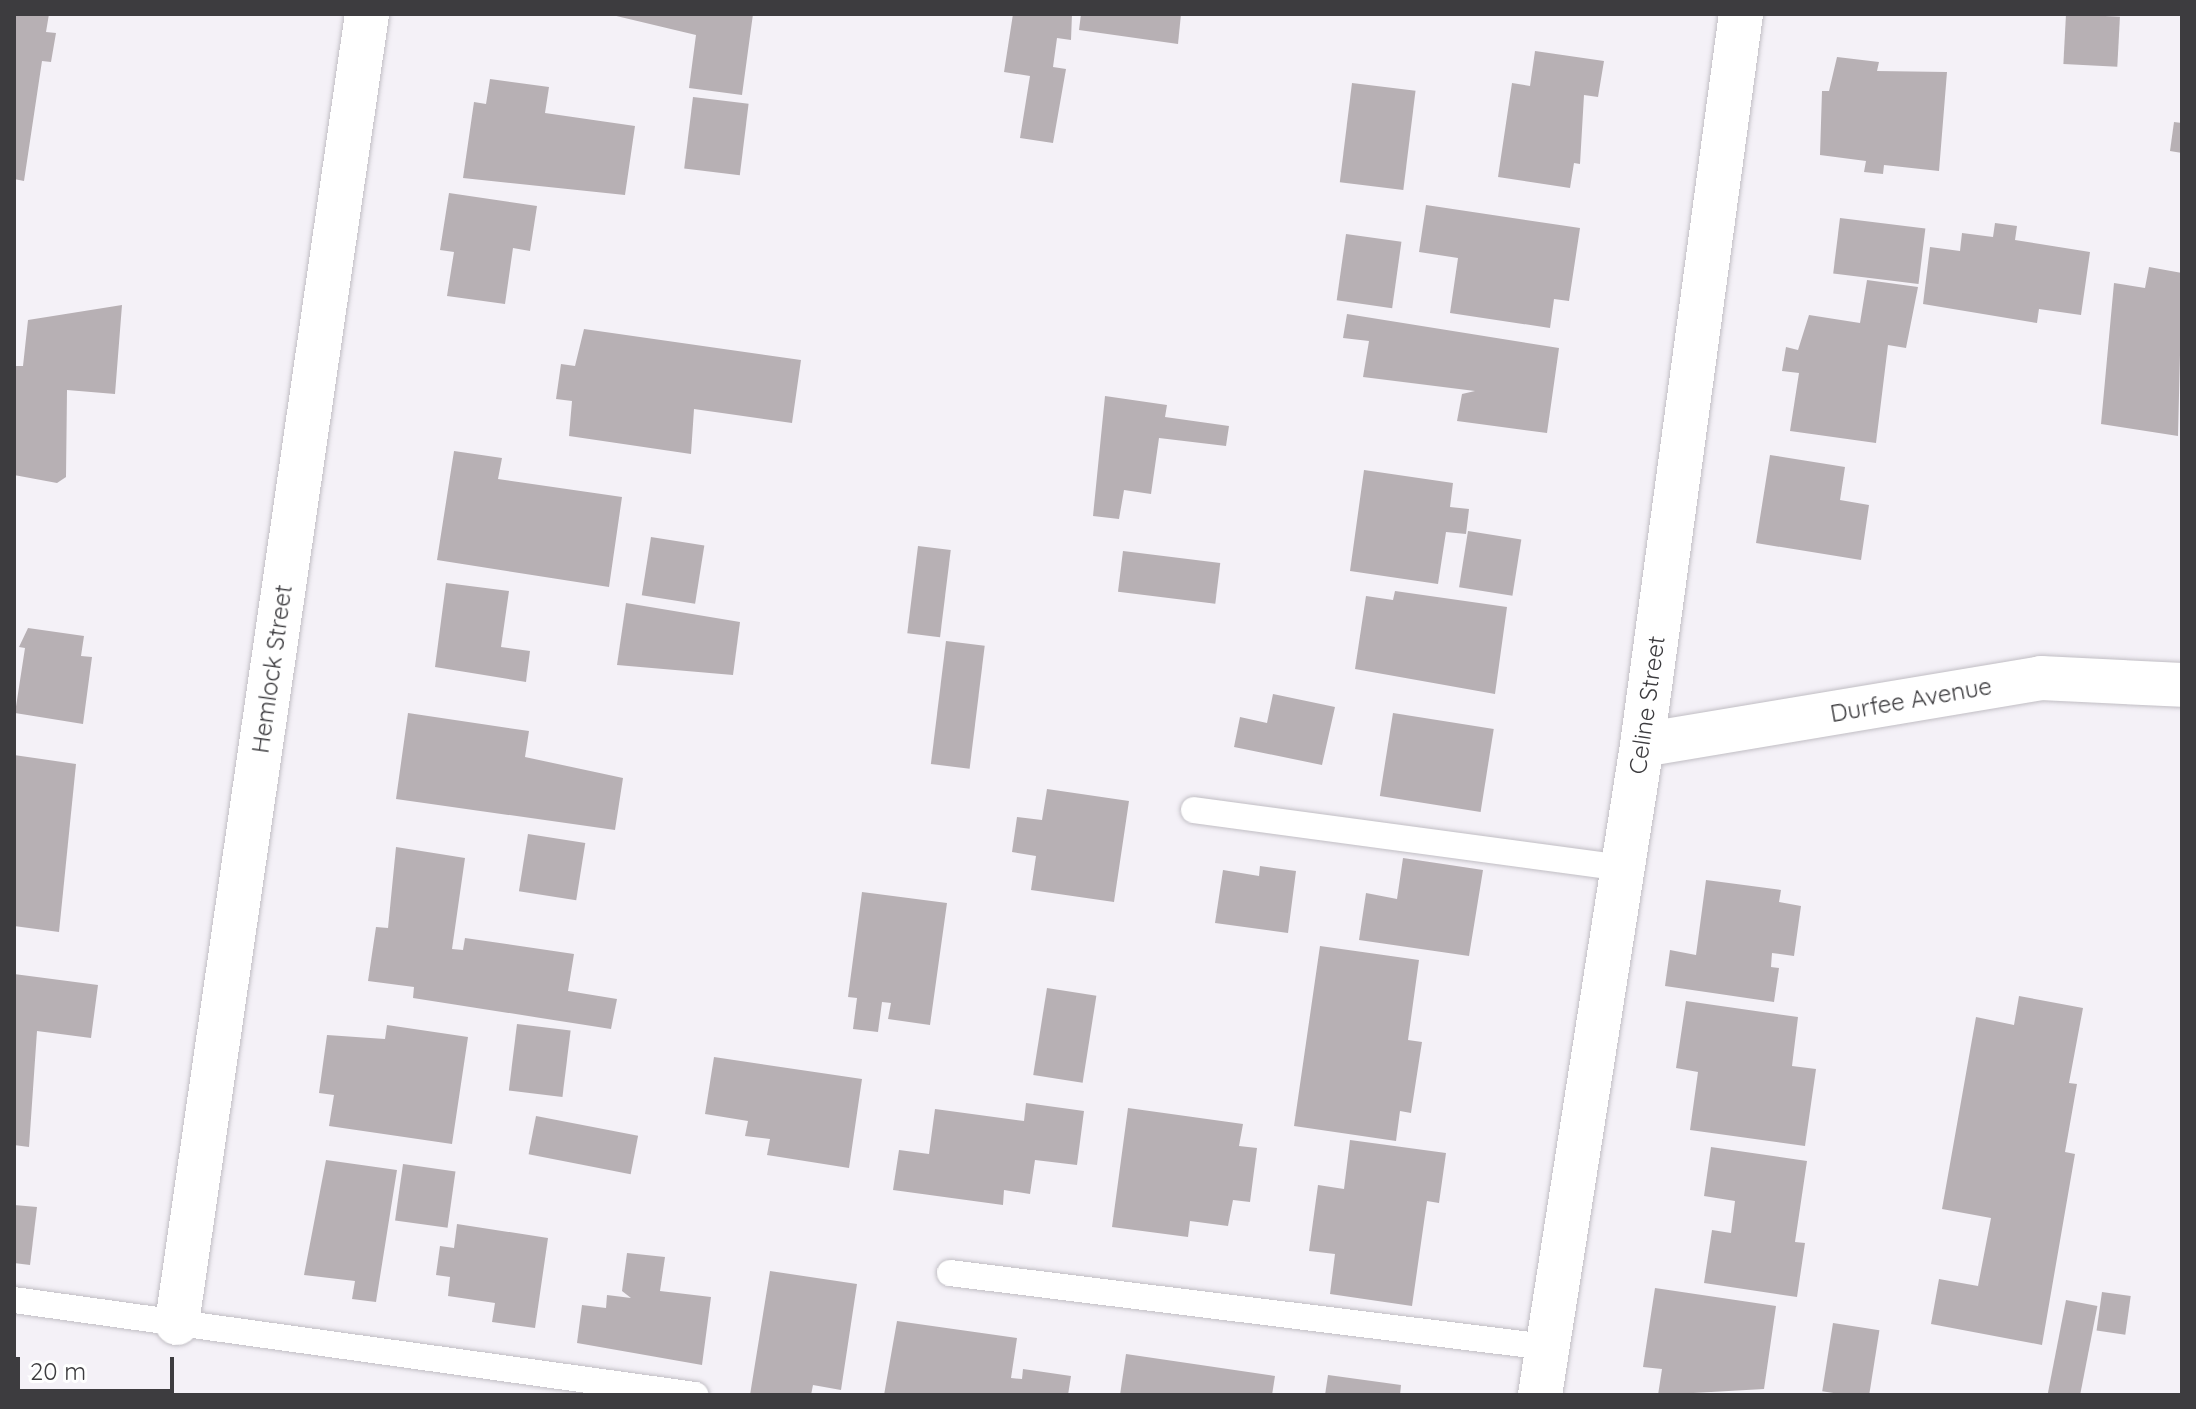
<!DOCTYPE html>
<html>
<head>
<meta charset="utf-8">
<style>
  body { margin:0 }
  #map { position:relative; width:2196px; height:1409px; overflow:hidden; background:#f4f1f7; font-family:Quicksand,sans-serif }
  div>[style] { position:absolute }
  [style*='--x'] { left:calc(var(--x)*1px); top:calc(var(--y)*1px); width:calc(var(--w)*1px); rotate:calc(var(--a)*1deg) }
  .building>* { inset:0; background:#b7b0b4; transform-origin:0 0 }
  .roads { filter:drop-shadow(0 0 2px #c1bec4) drop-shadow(0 0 2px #c1bec4) }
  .service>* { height:26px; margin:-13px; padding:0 13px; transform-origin:13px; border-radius:13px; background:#fff }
  .minor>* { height:44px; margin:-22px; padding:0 22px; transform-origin:22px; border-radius:22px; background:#fff }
  .tertiary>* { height:44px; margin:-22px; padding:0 22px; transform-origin:22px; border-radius:22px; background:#fff }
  span { translate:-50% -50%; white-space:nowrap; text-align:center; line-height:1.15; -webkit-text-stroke:6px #fff; paint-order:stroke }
  .street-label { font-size:24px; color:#3d3c3f }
  .frame { position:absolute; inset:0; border:16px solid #3d3c3f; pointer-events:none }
  .scale { position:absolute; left:16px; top:1357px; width:158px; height:36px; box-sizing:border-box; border:4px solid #3d3c3f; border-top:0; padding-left:10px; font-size:24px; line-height:28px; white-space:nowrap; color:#3d3c3f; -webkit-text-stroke:6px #fff; paint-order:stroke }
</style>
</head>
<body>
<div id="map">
  <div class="building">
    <div style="clip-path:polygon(14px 14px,49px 14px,46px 32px,56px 33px,51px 62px,42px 61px,24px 181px,14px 179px)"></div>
    <div style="clip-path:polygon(608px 14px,753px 14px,742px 95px,689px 88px,696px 35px)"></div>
    <div style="clip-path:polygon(1013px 14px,1072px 14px,1071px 40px,1057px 38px,1053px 67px,1066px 69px,1053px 143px,1020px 138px,1030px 76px,1004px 72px)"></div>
    <div style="clip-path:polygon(1081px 14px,1181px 14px,1178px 44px,1079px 30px)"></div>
    <div style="left:2066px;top:14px;width:54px;height:50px;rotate:3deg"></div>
    <div style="clip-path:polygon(1535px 51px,1604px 61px,1598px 97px,1584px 95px,1580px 164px,1574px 163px,1570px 188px,1498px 177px,1512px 83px,1530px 86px)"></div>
    <div style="clip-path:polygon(1837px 57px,1879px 62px,1877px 71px,1947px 72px,1939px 171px,1884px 165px,1883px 174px,1864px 172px,1866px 161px,1820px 155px,1822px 91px,1829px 91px)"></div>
    <div style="clip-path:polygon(490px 79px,549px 87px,545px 113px,635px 126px,625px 195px,463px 178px,474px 102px,486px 104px)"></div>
    <div style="left:1352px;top:83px;width:64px;height:100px;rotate:7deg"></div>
    <div style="left:693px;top:97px;width:56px;height:72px;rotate:7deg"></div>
    <div style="clip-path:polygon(2174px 122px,2182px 123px,2182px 153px,2170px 151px)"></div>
    <div style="clip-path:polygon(449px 193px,537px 206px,530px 251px,513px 248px,505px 304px,447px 296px,454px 252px,440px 250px)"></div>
    <div style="clip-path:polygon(1426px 205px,1580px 228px,1569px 301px,1554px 299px,1550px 328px,1450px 313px,1458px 258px,1419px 252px)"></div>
    <div style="left:1840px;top:218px;width:86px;height:56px;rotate:7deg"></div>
    <div style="clip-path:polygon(1995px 223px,2017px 226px,2015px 240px,2090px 252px,2081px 315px,2039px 309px,2037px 323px,1923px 304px,1930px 247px,1960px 251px,1962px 233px,1993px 237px)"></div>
    <div style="left:1346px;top:234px;width:56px;height:67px;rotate:8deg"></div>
    <div style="clip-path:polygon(2149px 267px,2182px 273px,2178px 436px,2101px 424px,2114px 283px,2145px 288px)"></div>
    <div style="clip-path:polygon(1867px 280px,1918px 287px,1906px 348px,1888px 345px,1876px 443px,1790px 431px,1799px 373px,1782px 371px,1786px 347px,1798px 350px,1809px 315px,1860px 323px)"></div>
    <div style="clip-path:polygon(122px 305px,115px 394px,67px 390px,66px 477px,57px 483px,14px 475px,14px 366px,23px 366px,28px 320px)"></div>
    <div style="clip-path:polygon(1347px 314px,1559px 348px,1547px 433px,1457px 421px,1462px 394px,1475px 391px,1363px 377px,1369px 341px,1343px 338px)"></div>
    <div style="clip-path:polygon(584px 329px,801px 360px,792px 423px,694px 409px,691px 454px,569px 436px,572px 401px,556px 399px,561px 364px,575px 366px)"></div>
    <div style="clip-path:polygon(1105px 396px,1167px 405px,1165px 417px,1229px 426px,1226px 446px,1159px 438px,1151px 494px,1124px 490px,1119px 519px,1093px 516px)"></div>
    <div style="clip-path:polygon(454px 451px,502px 458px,498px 479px,622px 497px,609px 587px,437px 560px)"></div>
    <div style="clip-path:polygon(1770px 455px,1845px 467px,1840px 500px,1869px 505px,1861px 560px,1756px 543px)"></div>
    <div style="clip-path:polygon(1364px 470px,1453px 483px,1450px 507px,1469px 509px,1466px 534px,1446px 532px,1438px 584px,1350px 571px)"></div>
    <div style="left:1468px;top:531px;width:54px;height:57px;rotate:9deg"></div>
    <div style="left:651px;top:537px;width:54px;height:59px;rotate:9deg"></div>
    <div style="left:918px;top:546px;width:33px;height:88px;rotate:7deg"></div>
    <div style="left:1123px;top:551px;width:98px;height:41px;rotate:7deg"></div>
    <div style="clip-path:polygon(446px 583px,509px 591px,501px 647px,530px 651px,526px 682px,435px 667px)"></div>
    <div style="clip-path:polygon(1395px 591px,1507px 607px,1495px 694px,1355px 669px,1366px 596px,1393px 600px)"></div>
    <div style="clip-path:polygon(626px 603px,740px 622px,733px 675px,617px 665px)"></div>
    <div style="clip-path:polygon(28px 628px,84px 636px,81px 656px,92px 657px,83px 724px,15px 713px,25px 648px,19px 647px)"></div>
    <div style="left:946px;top:641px;width:39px;height:124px;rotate:7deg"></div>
    <div style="clip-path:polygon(1273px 694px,1335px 707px,1322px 765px,1234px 747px,1240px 717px,1267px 723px)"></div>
    <div style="clip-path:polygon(408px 713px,529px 731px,525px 757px,623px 778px,615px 830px,396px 799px)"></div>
    <div style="left:1393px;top:713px;width:102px;height:84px;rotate:9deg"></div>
    <div style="clip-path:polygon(14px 755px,76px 764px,59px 932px,14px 926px)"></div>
    <div style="clip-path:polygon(1047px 789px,1129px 801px,1114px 902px,1031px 890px,1036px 856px,1012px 852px,1017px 817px,1042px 820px)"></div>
    <div style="left:528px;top:834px;width:58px;height:58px;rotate:9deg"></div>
    <div style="clip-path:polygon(396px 847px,465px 858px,452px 949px,463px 950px,465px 938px,574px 954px,568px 991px,617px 999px,611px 1029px,413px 998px,414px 987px,368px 981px,376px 927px,388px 928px)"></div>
    <div style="clip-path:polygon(1403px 858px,1483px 870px,1469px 956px,1359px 940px,1366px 893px,1397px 899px)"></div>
    <div style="clip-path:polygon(1260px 866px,1296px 871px,1288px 933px,1215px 923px,1223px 870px,1259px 876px)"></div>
    <div style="clip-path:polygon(1706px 880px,1781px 890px,1779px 902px,1801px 906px,1794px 956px,1772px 953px,1771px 967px,1779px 968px,1774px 1002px,1665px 986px,1670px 950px,1696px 955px)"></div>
    <div style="clip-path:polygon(862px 892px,947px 903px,930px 1025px,888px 1019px,891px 1003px,882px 1002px,878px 1032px,853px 1029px,857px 998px,848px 997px)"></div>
    <div style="clip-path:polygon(1320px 946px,1419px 960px,1408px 1040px,1422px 1042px,1411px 1113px,1400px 1111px,1396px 1141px,1294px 1126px)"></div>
    <div style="clip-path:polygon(14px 974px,98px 985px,91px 1038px,37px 1031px,29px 1147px,14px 1145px)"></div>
    <div style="left:1047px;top:988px;width:50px;height:88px;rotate:9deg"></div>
    <div style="clip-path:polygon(2019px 996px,2083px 1008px,2069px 1083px,2077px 1084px,2065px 1152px,2075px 1154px,2042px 1345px,1931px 1324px,1939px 1279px,1978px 1286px,1991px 1218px,1942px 1209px,1976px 1017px,2014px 1025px)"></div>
    <div style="clip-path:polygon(1686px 1001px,1798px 1017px,1792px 1066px,1816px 1069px,1805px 1146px,1690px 1130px,1698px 1072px,1676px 1068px)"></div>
    <div style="left:517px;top:1024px;width:54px;height:67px;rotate:7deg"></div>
    <div style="clip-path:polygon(387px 1025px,468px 1037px,452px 1144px,329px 1126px,334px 1095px,319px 1093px,327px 1035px,385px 1039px)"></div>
    <div style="clip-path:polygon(714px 1057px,862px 1079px,849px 1168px,767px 1155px,770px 1139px,745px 1136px,748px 1121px,705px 1114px)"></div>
    <div style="clip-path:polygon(1026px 1103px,1084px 1111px,1077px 1165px,1035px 1160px,1030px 1194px,1004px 1190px,1003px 1205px,893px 1190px,899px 1150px,929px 1154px,935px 1109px,1024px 1121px)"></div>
    <div style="clip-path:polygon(1128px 1108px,1243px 1124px,1239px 1146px,1257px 1148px,1250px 1202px,1233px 1200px,1228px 1226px,1190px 1221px,1188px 1237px,1112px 1227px)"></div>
    <div style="left:536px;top:1116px;width:104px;height:39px;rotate:11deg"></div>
    <div style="clip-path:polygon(1350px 1140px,1446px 1153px,1439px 1203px,1427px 1201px,1412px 1306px,1330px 1294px,1335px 1254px,1309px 1251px,1318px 1185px,1344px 1189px)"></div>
    <div style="clip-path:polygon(1711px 1147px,1807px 1161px,1795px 1242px,1805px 1243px,1797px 1297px,1704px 1283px,1712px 1230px,1731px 1233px,1735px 1201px,1704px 1196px)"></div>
    <div style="clip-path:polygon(326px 1160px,397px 1170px,376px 1302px,352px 1299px,355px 1281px,304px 1275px)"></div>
    <div style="left:403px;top:1164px;width:53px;height:57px;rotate:8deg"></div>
    <div style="clip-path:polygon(14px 1205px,37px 1207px,30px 1265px,14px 1263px)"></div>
    <div style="clip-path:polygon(457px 1224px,548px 1238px,535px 1328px,492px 1322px,495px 1303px,448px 1296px,450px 1277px,436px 1275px,440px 1246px,454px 1248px)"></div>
    <div style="clip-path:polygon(627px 1253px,665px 1257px,660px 1291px,711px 1297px,702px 1365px,577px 1343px,582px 1305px,606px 1308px,607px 1295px,631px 1298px,622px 1291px)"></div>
    <div style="clip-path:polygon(770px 1271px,857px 1284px,841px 1390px,813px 1385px,811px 1395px,750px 1395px)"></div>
    <div style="clip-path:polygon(1655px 1288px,1776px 1306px,1764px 1389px,1658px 1395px,1662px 1369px,1643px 1367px)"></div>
    <div style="left:2102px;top:1292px;width:29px;height:39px;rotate:8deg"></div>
    <div style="left:2066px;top:1300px;width:32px;height:96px;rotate:11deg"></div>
    <div style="clip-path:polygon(897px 1321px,1017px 1338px,1011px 1378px,1022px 1379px,1023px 1369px,1071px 1376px,1068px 1395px,884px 1395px)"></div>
    <div style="left:1833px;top:1323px;width:47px;height:69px;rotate:9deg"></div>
    <div style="clip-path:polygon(1126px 1354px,1275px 1376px,1272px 1395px,1120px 1395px)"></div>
    <div style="clip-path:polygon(1328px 1375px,1401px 1385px,1400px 1395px,1325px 1395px)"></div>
  </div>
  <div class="roads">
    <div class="service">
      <div style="--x:1194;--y:810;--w:432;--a:7.7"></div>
      <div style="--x:950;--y:1273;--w:602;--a:7.07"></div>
      <div style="--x:14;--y:1300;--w:688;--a:7.94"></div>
    </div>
    <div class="minor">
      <div style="--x:177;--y:1323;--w:1323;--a:-81.74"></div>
      <div style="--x:1540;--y:1395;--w:658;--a:-81.08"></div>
      <div style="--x:1642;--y:745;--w:738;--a:-82.29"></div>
    </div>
    <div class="tertiary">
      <div style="--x:1642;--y:745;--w:405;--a:-9.5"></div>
      <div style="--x:2041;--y:678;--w:141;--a:2.8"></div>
    </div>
  </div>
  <div class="street-label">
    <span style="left:272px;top:669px;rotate:-82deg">Hemlock Street</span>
    <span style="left:1911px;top:700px;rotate:-10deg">Durfee Avenue</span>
    <span style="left:1647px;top:705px;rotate:-82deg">Celine Street</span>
  </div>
  <div class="frame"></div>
  <div class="scale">20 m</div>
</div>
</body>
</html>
